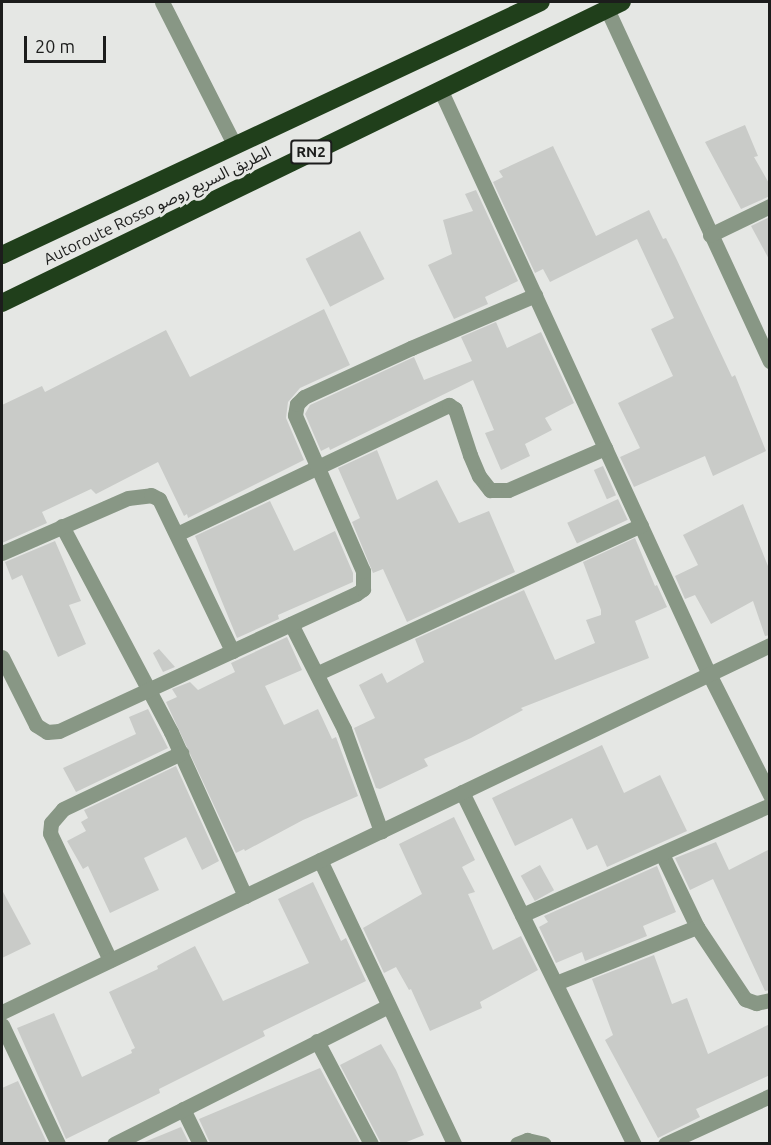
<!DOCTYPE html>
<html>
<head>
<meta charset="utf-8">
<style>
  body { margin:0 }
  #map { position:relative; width:771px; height:1145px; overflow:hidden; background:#e5e7e4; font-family:Ubuntu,"Noto Sans Arabic",sans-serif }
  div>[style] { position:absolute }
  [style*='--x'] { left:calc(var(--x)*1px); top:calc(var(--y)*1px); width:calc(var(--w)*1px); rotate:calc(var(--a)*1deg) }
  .building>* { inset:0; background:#c9cbc8; transform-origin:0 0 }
  .minor>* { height:15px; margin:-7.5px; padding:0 7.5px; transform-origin:7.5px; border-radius:7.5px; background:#889785 }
  .highway>* { height:18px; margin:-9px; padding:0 9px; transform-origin:9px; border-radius:9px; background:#203f1b }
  span { translate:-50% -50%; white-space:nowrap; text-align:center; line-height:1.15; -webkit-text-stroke:6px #e5e7e4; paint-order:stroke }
  .shield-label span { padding:2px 4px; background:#e5e7e4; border:2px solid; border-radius:4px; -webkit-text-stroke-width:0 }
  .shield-label { font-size:15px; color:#1c1d1c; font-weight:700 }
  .street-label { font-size:16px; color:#1c1d1c }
  .frame { position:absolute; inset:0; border:3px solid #1c1d1c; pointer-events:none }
  .scale { position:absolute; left:24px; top:36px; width:82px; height:27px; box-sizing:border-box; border:3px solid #1c1d1c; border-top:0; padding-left:8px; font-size:18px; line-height:21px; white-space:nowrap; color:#1c1d1c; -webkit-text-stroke:4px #e5e7e4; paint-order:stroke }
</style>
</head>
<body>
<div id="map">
  <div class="building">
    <div style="clip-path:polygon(745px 125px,758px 156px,754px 157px,770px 185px,770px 196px,741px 209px,705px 142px)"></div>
    <div style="clip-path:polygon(553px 146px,596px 236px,649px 210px,663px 239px,666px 238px,676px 258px,732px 377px,735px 375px,766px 451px,713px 476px,705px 456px,634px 487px,620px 457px,640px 448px,618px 403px,673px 376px,651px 329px,674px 318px,637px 239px,550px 282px,543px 269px,535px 273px,493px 182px,503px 177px,499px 171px)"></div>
    <div style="clip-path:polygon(476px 190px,518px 281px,485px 297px,488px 304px,454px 319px,428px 265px,452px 254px,443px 220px,473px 211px,465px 194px)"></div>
    <div style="clip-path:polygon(770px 217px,770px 261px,751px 226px)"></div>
    <div style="left:360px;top:231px;width:54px;height:61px;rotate:63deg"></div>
    <div style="clip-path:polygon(324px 309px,350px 365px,300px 388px,288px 402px,286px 418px,304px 460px,188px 518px,187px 514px,184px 516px,158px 462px,96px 494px,91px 489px,42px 512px,47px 523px,2px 543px,2px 405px,42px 386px,45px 392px,166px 330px,190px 377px)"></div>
    <div style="clip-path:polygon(496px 322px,507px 348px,541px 332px,574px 403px,545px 418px,552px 430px,525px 444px,530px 456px,501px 470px,485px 433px,494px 430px,473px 380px,330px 450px,329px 447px,321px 451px,305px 414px,310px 405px,414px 357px,424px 380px,472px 361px,461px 337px)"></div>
    <div style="clip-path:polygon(377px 450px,397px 500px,437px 480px,459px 523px,489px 511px,515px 572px,407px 622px,383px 569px,373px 573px,352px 522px,360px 518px,338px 468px)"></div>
    <div style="left:603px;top:466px;width:32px;height:10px;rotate:66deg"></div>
    <div style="left:618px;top:499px;width:23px;height:56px;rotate:65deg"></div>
    <div style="clip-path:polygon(270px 501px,294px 551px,335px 531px,353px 573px,353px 582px,278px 615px,279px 619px,237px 638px,195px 536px)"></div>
    <div style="clip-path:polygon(743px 504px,770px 571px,770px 635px,765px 636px,753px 601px,711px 624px,695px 595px,685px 599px,675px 576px,698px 565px,683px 535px)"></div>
    <div style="clip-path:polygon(635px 538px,655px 586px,657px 585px,667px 607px,635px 621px,649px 658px,521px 708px,523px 710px,471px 738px,424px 759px,428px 766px,380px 789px,376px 788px,354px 728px,375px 718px,359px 685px,382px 673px,387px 683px,424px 662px,415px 639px,524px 590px,555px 660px,595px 643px,586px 620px,601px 615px,601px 610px,583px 562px)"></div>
    <div style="clip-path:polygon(55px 541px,81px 601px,69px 605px,86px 644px,58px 657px,22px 575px,12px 580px,5px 562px)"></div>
    <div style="clip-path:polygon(287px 637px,302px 670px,265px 686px,284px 725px,318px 709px,332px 739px,336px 737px,358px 796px,303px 820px,245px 851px,244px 849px,236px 853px,166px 702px,177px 697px,172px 689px,190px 682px,198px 690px,235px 672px,231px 663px)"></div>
    <div style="clip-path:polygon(159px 649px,175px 667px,163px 672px,153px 653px)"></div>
    <div style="clip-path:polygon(148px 709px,168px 748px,76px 792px,63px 768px,136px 734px,129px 717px)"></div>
    <div style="clip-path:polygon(602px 745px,624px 793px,660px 775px,687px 831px,607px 867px,597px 845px,587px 850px,572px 818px,515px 846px,492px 798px)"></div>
    <div style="clip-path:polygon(176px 766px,219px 861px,202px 870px,186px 837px,144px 858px,159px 890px,110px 913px,88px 866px,83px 869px,67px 841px,86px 831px,81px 822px,88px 818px,84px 810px)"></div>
    <div style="clip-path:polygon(454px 817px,475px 860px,462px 867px,475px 892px,468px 894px,493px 950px,521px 936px,538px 970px,480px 1002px,482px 1008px,430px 1031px,411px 989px,409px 990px,396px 967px,384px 973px,363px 928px,422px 894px,399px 844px)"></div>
    <div style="clip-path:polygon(716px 842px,729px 870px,770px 849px,770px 990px,765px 991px,713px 879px,690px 890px,675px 858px)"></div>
    <div style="left:540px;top:865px;width:29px;height:22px;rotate:61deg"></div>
    <div style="clip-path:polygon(657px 866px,676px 912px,643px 926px,647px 936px,585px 961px,582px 952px,556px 963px,539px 927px,548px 922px,544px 916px)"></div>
    <div style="clip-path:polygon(313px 882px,341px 941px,346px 938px,366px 981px,263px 1031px,265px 1036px,159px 1089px,160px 1093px,66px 1139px,17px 1028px,54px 1013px,82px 1077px,132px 1053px,131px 1050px,135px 1048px,109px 992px,158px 969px,157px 966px,195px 946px,223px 1001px,309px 963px,278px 899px)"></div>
    <div style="clip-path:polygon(2px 890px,31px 944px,2px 958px)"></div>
    <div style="clip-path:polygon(654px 955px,672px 1004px,687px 998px,708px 1054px,770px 1024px,770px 1075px,696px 1109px,700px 1117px,658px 1138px,605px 1040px,613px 1035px,592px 979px)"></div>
    <div style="clip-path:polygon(381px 1044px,396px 1070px,424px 1135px,404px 1143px,381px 1143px,340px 1065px)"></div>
    <div style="clip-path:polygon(320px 1068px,360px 1143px,210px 1143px,199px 1119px)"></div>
    <div style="clip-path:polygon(18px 1081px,47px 1143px,2px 1143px,2px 1088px)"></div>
    <div style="clip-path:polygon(181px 1127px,189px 1143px,142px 1143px)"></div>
  </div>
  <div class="minor">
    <div style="--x:162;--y:2;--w:161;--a:63.1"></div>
    <div style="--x:607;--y:9;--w:388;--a:65.2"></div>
    <div style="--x:440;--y:89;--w:644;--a:65.31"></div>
    <div style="--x:709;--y:674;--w:136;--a:63.2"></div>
    <div style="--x:710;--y:235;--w:67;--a:-25.8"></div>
    <div style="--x:62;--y:526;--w:233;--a:62.1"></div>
    <div style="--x:171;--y:732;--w:180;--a:65.7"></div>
    <div style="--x:177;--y:534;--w:301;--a:-25.4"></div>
    <div style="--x:449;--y:405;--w:7;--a:34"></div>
    <div style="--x:455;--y:409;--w:48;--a:71.9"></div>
    <div style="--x:470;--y:455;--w:23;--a:67"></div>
    <div style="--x:479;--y:476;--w:18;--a:52"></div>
    <div style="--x:490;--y:490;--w:18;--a:0"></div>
    <div style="--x:508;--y:490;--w:106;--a:-23.4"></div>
    <div style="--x:2;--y:553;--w:137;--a:-23.6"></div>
    <div style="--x:128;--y:498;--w:23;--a:-7"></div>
    <div style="--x:151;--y:495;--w:9;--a:27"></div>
    <div style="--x:159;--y:499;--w:169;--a:64.3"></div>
    <div style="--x:291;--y:624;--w:118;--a:63.2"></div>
    <div style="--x:344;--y:729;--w:109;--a:70.1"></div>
    <div style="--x:2;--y:657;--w:76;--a:63.4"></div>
    <div style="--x:36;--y:725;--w:13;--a:32"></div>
    <div style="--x:47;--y:732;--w:12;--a:-5"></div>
    <div style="--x:59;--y:731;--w:327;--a:-24.8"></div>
    <div style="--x:356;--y:594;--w:9;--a:-36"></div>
    <div style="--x:363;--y:589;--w:18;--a:-90"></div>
    <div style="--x:363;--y:571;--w:170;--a:-113.6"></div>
    <div style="--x:295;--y:415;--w:11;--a:-80"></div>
    <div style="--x:297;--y:404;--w:10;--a:-45"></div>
    <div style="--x:304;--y:397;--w:118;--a:-24.6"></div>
    <div style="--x:411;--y:348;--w:135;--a:-23.1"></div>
    <div style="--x:318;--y:673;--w:355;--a:-24.6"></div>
    <div style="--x:462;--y:792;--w:392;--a:64"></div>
    <div style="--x:662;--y:854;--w:81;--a:64.4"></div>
    <div style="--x:697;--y:927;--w:87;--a:56.3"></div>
    <div style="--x:745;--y:999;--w:12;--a:20"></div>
    <div style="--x:756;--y:1003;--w:14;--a:-12"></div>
    <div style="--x:320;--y:860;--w:314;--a:64.7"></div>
    <div style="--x:522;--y:915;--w:271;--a:-23.9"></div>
    <div style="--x:110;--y:960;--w:140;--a:-115.3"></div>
    <div style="--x:50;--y:833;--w:10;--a:-84"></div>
    <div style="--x:51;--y:823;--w:18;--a:-49"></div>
    <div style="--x:63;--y:809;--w:131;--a:-25.4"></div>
    <div style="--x:556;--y:983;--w:152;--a:-21.7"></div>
    <div style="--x:2;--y:1012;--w:851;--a:-25.54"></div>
    <div style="--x:2;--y:1025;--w:132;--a:64.8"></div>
    <div style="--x:317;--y:1041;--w:116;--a:62.3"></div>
    <div style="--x:183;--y:1109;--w:39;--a:64"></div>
    <div style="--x:114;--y:1144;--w:307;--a:-26.7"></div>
    <div style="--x:517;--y:1144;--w:11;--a:-22"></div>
    <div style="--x:527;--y:1140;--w:17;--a:13"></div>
    <div style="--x:665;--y:1144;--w:115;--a:-24.6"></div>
  </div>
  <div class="highway">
    <div style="--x:2;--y:255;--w:595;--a:-25.14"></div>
    <div style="--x:2;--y:303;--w:689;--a:-25.9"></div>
  </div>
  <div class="shield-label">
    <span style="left:311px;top:152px">RN2</span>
  </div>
  <div class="street-label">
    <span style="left:157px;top:205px;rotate:-26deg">Autoroute Rosso الطريق السريع روصو</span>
  </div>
  <div class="frame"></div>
  <div class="scale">20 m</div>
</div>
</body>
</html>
